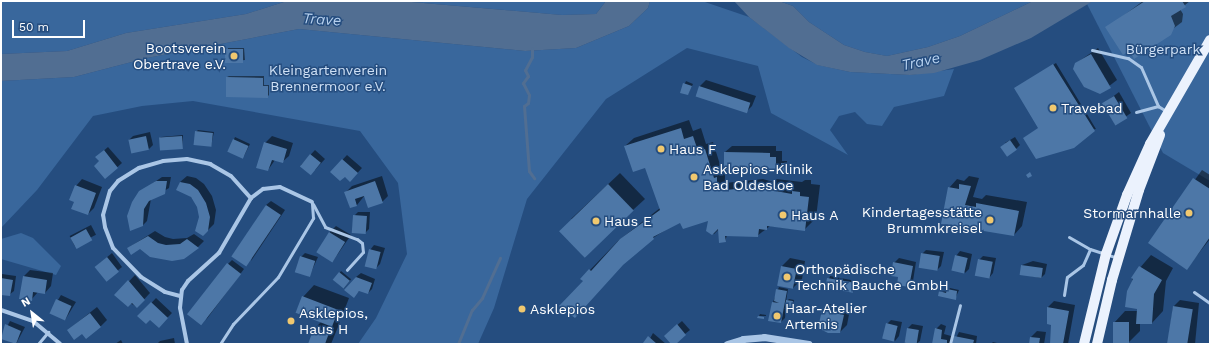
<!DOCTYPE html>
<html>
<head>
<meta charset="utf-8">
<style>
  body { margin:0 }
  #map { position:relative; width:1211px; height:345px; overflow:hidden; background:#254d7f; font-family:"Work Sans",sans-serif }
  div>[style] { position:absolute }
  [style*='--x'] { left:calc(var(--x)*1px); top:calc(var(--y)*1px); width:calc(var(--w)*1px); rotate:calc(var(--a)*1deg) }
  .green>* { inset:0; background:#39679c }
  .water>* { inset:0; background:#516e92 }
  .shadow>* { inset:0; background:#0007; transform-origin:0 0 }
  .stream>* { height:3px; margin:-1.5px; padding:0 1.5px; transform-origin:1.5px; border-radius:1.5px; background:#516e92 }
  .building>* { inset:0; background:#4d77a7; transform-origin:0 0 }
  .service>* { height:3px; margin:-1.5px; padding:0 1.5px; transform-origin:1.5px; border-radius:1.5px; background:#aac6e6 }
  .minor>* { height:4px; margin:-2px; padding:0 2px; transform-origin:2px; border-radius:2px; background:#aac6e6 }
  .tertiary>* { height:7px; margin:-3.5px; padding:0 3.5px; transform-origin:3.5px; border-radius:3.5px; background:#aac6e6 }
  .primary>* { height:10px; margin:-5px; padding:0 5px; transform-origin:5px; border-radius:5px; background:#ebf2fd }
  .dots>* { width:11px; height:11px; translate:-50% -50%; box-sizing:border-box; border:2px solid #254d7f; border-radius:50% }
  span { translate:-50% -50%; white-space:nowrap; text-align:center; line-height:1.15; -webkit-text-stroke:3px #254d7f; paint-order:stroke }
  .poi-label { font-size:14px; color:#fff }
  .right { translate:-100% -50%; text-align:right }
  .left { translate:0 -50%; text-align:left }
  .park-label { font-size:14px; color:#cee0f5 }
  .water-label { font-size:15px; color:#b6d0ee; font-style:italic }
  .frame { position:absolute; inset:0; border:2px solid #fff; pointer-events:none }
  .north { position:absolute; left:12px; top:293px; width:40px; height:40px; -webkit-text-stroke:3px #254d7f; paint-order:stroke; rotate:330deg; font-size:11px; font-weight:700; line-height:16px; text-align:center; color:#fff }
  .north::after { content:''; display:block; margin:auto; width:14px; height:18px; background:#fff; clip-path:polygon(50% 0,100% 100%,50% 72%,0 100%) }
  .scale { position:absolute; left:12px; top:20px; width:73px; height:18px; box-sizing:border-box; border:2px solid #fff; border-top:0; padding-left:5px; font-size:12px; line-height:14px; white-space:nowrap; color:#fff; -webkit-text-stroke:3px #254d7f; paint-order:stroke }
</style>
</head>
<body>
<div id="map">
  <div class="green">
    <div style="clip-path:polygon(1px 1px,287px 1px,246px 14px,126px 33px,67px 51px,1px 54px)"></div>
    <div style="clip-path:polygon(400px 1px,606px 1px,596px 14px,562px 15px)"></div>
    <div style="clip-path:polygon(650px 1px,702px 1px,749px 17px,802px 57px,818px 65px,850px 72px,910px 75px,954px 69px,944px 96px,894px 107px,882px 126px,867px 124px,855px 112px,839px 116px,830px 130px,848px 155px,771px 113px,758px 66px,687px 48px,606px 99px,527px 199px,494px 308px,478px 344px,358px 344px,376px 318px,407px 254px,398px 183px,360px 131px,193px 101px,142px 106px,93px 116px,37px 190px,1px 228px,1px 81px,74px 77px,147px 58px,299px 29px,525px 51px,576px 48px,629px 26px,648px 8px)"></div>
    <div style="clip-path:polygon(779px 1px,1033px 1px,960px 36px,928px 47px,887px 56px,865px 52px,844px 45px,809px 22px,793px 6px)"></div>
    <div style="clip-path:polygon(1093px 1px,1210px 1px,1210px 181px,1163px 153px,1087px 4px)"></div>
    <div style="clip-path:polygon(21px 233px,33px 238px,61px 266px,56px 275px,1px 259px,1px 239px)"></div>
  </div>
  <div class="water">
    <div style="clip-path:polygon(287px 1px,400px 1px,562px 15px,596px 14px,606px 1px,650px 1px,648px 8px,629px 26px,576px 48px,525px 51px,299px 29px,147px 58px,74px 77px,1px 81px,1px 54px,67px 51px,126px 33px,246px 14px)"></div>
    <div style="clip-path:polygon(734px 1px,779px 1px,793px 6px,809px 22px,844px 45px,865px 52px,887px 56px,928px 47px,960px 36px,1033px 1px,1093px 1px,1031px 38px,980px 60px,934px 73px,910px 75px,850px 72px,817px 65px,789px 48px,749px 17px)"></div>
  </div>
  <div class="shadow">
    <div style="clip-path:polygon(1143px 1px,1190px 1px,1180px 9px,1183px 14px,1182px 22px,1134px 58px,1107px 28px)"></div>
    <div style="clip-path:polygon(228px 48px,244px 48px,245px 60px,226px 62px)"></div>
    <div style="clip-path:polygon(1098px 48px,1117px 80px,1100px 93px,1075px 64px)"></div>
    <div style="clip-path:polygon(1056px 63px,1096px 129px,1024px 138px,1039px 128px,1017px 87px)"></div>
    <div style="clip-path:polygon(229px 76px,264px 76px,264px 85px,269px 85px,269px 95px,267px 97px,227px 77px)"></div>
    <div style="clip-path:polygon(706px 80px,756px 96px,752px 106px,746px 112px,697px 96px,700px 86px)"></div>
    <div style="clip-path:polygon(686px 81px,693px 84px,688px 94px,681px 92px)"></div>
    <div style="clip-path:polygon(1119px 92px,1131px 113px,1115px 124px,1103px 104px)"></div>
    <div style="clip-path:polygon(689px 120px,693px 131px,701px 128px,706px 144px,713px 142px,722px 171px,725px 170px,725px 183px,763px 179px,773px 182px,776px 179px,802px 182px,805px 180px,811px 180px,811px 184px,820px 185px,816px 218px,804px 230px,770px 226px,757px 236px,727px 235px,725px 242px,719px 229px,714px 234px,707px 230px,709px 219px,680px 221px,584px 281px,590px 270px,618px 241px,660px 208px,646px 167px,625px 146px,634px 138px)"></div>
    <div style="clip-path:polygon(198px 130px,214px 132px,211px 146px,196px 132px)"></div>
    <div style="clip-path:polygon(150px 132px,153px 145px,149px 149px,129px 140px,133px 136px)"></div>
    <div style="clip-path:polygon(183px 135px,182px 148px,160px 138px,161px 137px)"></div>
    <div style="clip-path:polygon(272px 136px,293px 143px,289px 156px,282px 162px,275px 160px,268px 170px,265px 143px)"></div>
    <div style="clip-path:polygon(235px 137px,250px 144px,244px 156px,228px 152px)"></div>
    <div style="clip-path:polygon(1015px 137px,1020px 145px,1016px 149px,1005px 143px)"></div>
    <div style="clip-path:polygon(732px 146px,776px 146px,776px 151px,782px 151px,782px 161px,787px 161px,787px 172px,785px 174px,782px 165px,776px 171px,725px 152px)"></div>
    <div style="clip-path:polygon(108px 147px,122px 163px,105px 178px,100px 161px,101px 153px)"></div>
    <div style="clip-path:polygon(315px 150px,325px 159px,315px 170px,301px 165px)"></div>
    <div style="clip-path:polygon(347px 155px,362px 168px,350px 181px,345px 176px,331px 172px)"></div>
    <div style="clip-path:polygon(1202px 170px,1210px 175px,1210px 239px,1187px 268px,1150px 242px)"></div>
    <div style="clip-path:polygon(620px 173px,645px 199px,633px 210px,571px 219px)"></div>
    <div style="clip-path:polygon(187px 176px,196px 178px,204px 184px,212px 196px,216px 210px,214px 224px,203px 235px,198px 206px,180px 182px)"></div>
    <div style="clip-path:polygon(382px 176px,388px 196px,382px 202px,365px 195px,357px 205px,350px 207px,346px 192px,352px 186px)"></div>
    <div style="clip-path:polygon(969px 176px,979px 178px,973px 197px,982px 199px,986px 195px,1027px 202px,1022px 226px,1014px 235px,942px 223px,949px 188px,957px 179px,964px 181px)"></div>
    <div style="clip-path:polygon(162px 177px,171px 177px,169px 188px,151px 199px,147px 221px,142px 226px,140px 192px)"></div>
    <div style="clip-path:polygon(82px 179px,102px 187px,94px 208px,88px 214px,75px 201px,76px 186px)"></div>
    <div style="clip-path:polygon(271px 201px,285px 210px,251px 261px,266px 205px)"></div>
    <div style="clip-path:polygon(358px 212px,370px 212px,369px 229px,365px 233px,354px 216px)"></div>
    <div style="left:91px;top:225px;width:11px;height:24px;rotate:63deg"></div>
    <div style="clip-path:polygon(336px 226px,351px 235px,333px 261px,329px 233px)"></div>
    <div style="clip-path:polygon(155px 231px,165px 237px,173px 239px,187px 238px,194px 234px,204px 241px,198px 247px,128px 248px)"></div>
    <div style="clip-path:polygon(374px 245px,385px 248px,380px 264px,376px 268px,370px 250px)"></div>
    <div style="clip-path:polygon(926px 250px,944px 252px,941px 266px,937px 270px,922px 254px)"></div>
    <div style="clip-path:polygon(960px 251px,972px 254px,969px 269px,965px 273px,956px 256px)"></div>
    <div style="clip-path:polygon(112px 253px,122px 267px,106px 280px,100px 263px)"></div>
    <div style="clip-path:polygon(305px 253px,318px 257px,309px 277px,301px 257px)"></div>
    <div style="clip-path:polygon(1151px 255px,1173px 268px,1166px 281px,1163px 311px,1152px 323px,1140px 323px,1140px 331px,1128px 343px,1114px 323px,1125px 311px,1138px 311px,1132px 277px)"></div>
    <div style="clip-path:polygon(983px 256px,996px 258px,993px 273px,989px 278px,979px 260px)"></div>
    <div style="clip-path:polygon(790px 258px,805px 261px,802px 279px,793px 288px,782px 266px)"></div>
    <div style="clip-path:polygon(899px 258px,916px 262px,913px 281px,909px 286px,900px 276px,894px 263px)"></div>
    <div style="clip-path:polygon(232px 260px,244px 269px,206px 320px,228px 264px)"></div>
    <div style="clip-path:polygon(1033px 261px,1047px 264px,1045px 274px,1041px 278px,1021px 274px,1022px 265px)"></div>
    <div style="clip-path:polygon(30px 270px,53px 273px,51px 286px,45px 293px,38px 292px,31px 300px,24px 276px)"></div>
    <div style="left:341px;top:271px;width:13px;height:11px;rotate:39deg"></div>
    <div style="clip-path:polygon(361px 273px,375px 279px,372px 289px,368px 293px,360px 290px,354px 296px,356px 277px)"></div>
    <div style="clip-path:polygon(2px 274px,16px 276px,14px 291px,9px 295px,1px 294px)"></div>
    <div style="clip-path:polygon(135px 275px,150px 293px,137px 307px,116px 295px)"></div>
    <div style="clip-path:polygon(830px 276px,856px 281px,854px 290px,853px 292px,826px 287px)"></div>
    <div style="clip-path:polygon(314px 285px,349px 298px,343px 314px,337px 320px,340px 322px,331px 344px,309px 344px,315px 328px,321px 322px,303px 297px)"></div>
    <div style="clip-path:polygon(779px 287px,788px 289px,786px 302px,789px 299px,794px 300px,792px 308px,786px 309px,785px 318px,781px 322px,773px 302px)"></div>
    <div style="clip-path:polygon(950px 288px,959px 290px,955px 299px,940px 292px,948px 291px)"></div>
    <div style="clip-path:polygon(61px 295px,76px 302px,65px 320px,50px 313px)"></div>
    <div style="clip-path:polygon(156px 298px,172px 313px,159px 326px,150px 319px,139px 316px)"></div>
    <div style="clip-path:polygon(1180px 300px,1199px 303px,1195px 344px,1168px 344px,1173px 307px)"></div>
    <div style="clip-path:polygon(1054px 301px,1075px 305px,1068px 344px,1051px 344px,1052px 325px,1048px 307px)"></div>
    <div style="clip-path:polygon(829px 304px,850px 309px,847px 325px,840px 332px,823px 311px)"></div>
    <div style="clip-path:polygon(97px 307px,107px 320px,100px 327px,82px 333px,68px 330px)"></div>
    <div style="clip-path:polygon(760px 314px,766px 315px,766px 316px,759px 316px)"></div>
    <div style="clip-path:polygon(891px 320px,902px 322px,899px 336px,895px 341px,887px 324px)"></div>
    <div style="clip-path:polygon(10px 321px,25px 327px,16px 344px,1px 338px)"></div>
    <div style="clip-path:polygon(682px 321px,690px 330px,672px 344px,669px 332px)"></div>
    <div style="clip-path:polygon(912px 324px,923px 326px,920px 341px,916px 344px,905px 343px,908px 328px)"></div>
    <div style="clip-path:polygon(941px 324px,946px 326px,944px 334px,951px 336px,950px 344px,933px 344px,936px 329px)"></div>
    <div style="clip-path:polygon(1037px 331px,1046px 332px,1044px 344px,1030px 344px,1031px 337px)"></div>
    <div style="clip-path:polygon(959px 332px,977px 336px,976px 344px,953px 344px)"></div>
    <div style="clip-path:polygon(653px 333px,666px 344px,647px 344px)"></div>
    <div style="clip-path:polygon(174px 338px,175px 344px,157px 344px,160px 341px)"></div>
    <div style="clip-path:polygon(121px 340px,123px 344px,115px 344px)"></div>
    <div style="clip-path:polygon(993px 342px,1001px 344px,991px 344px)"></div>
  </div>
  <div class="stream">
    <div style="--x:532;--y:48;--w:9;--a:90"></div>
    <div style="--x:532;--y:57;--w:15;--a:118"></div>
    <div style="--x:525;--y:70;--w:7;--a:63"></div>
    <div style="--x:528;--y:76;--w:9;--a:126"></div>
    <div style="--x:523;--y:83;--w:13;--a:63"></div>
    <div style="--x:529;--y:95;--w:8;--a:97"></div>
    <div style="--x:528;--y:103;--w:5;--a:143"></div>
    <div style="--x:524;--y:106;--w:65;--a:85.6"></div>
    <div style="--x:529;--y:171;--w:9;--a:54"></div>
    <div style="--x:458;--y:344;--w:37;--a:-68"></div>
    <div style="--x:472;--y:310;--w:16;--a:-50"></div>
    <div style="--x:482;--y:298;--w:44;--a:-65.8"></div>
  </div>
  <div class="building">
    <div style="clip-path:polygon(1145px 1px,1182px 1px,1186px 7px,1171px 16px,1175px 26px,1171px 35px,1134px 59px,1129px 51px,1123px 55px,1105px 27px)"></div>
    <div style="left:243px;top:49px;width:14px;height:18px;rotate:90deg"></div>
    <div style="clip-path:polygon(1091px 54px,1111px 88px,1100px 94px,1084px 87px,1073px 69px,1075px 63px)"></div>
    <div style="clip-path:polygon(1053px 64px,1095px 131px,1074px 148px,1036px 159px,1023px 138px,1038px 128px,1014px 88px)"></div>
    <div style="clip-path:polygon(226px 77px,263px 78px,263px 86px,268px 86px,268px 98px,226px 97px)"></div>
    <div style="clip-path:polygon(683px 83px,692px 86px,688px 95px,680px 93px)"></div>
    <div style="left:699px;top:86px;width:54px;height:11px;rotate:18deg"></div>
    <div style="left:1114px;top:96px;width:26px;height:14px;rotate:59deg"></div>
    <div style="clip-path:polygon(681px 128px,684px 139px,693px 136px,698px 151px,705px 149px,714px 178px,717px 177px,717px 191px,754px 187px,792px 194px,792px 191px,800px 192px,800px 196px,809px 197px,805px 231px,767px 226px,767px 230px,759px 229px,758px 237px,725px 236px,726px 242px,719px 243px,718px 229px,712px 235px,706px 231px,708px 221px,683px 229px,680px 223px,653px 237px,654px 239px,623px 265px,575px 318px,559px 306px,583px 281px,580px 279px,589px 269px,591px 271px,620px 239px,660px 210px,645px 168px,633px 172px,624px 146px)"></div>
    <div style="left:195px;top:131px;width:18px;height:14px;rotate:6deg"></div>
    <div style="left:146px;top:136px;width:14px;height:18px;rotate:78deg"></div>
    <div style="left:182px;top:136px;width:13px;height:23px;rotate:86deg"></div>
    <div style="left:233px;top:139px;width:17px;height:14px;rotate:24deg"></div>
    <div style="left:1010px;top:140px;width:12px;height:12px;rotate:55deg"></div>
    <div style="clip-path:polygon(264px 142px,287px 149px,283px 163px,272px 160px,268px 171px,256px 168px)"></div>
    <div style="clip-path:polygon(104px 150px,118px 168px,105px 179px,94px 166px,99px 161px,95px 157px)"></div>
    <div style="clip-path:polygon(724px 152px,770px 153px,770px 157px,776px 157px,776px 172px,724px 170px)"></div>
    <div style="left:310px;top:154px;width:14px;height:16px;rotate:39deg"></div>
    <div style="clip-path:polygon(342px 159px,358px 173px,350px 182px,345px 177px,340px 181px,330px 172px)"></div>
    <div style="left:781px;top:163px;width:5px;height:11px"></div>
    <div style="clip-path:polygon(1030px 172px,1032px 176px,1028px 178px,1026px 175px)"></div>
    <div style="clip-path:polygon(1193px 178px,1210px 189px,1210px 237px,1187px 270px,1148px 243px)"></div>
    <div style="clip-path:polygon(156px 181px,167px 181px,165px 194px,149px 201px,144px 209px,143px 226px,130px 231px,127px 216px,132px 202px,139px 191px)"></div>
    <div style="clip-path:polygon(375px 181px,383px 203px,368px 208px,364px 196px,355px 199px,357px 206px,350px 208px,344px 192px)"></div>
    <div style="clip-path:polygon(180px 182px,190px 184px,198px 190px,206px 203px,210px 217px,208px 231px,203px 236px,195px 231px,199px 217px,197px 207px,191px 197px,176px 190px)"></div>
    <div style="left:608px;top:184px;width:37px;height:68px;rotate:46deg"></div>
    <div style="clip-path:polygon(959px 184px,971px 186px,965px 205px,976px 207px,976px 203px,1019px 211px,1014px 236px,941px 224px,948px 187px,959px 189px)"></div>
    <div style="clip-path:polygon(75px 185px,96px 193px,88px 215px,71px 209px,74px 202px,69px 200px)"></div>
    <div style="left:266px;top:205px;width:18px;height:62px;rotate:34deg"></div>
    <div style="left:353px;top:215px;width:14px;height:18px;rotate:4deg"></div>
    <div style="left:86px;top:229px;width:13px;height:18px;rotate:61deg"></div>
    <div style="left:329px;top:232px;width:19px;height:24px;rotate:32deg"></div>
    <div style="clip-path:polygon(148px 236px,158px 243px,166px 245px,180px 244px,187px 239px,199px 248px,184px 259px,172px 261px,150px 257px,140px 249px,131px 255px,127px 248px)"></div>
    <div style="left:369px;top:249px;width:12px;height:18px;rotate:14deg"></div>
    <div style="left:921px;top:253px;width:19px;height:15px;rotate:9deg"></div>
    <div style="left:955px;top:255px;width:13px;height:16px;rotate:13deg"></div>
    <div style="left:300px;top:256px;width:16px;height:17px;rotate:18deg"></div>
    <div style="left:107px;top:257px;width:19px;height:16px;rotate:51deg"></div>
    <div style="left:978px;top:259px;width:15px;height:17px;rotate:11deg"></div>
    <div style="clip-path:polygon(893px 262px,913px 266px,909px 287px,897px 285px,898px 277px,891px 276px)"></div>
    <div style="left:227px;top:263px;width:18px;height:65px;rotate:38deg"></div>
    <div style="left:1021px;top:265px;width:22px;height:10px;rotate:8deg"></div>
    <div style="left:781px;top:266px;width:16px;height:20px;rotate:11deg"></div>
    <div style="clip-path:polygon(1139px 266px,1162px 280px,1154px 294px,1152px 324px,1136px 324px,1137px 309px,1125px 307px,1127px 291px,1133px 279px,1131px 278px)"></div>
    <div style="left:339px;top:272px;width:14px;height:10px;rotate:39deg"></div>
    <div style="clip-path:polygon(23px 276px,47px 280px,45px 294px,33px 292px,32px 301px,19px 299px)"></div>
    <div style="clip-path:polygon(356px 277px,372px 283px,368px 294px,359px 291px,354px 298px,344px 290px)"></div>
    <div style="clip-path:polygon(1px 278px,13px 280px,10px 296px,1px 295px)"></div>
    <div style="left:827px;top:278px;width:28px;height:10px;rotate:10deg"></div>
    <div style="clip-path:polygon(128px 280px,145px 300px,137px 308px,132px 303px,128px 307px,114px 295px)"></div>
    <div style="clip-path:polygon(776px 289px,787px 291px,781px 323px,768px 321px,772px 302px,779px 303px,774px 301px)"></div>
    <div style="clip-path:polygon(947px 289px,957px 291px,956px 300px,938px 296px,939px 291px,946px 293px)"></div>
    <div style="left:302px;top:296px;width:39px;height:18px;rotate:21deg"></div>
    <div style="left:56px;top:299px;width:17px;height:16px;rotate:24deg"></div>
    <div style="left:786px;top:300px;width:7px;height:9px;rotate:8deg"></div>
    <div style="clip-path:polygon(151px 302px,168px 318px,159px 328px,150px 320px,146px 324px,137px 316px)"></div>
    <div style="left:1173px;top:306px;width:20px;height:38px;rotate:9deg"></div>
    <div style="clip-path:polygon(1047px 307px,1069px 311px,1063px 344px,1050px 344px,1051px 325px,1047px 324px)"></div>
    <div style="clip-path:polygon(822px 310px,844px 315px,840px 333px,828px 333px,818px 328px)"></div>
    <div style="clip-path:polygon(90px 313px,101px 327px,86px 339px,82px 334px,74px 340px,67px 330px)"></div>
    <div style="clip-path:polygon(758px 316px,764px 317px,764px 319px,757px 318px)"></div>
    <div style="left:1113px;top:322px;width:16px;height:22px"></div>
    <div style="left:886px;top:323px;width:12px;height:16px;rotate:14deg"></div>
    <div style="clip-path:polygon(5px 324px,21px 331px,16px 344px,1px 339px)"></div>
    <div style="clip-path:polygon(677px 324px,686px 335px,676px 344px,671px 344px,664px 336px)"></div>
    <div style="clip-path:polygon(314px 328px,329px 333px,325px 344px,308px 344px)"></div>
    <div style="left:907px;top:328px;width:12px;height:15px;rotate:9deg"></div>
    <div style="clip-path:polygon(935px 328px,942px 330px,941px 339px,947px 340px,947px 344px,932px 344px)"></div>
    <div style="clip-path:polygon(648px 336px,657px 344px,645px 344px,643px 343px)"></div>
    <div style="clip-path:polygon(954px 336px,974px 340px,973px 344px,952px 344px)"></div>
    <div style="clip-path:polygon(1030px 337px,1040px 338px,1039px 344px,1029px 344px)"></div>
  </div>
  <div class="service">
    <div style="--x:1092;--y:50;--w:37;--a:13"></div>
    <div style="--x:1128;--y:58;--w:16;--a:35"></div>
    <div style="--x:1141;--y:67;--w:43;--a:66.4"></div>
    <div style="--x:1136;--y:112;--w:23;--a:-15"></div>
    <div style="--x:1158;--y:106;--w:9;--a:32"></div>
    <div style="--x:313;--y:204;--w:26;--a:62"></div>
    <div style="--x:325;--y:227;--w:34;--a:21"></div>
    <div style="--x:357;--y:239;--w:6;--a:39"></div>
    <div style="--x:362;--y:243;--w:9;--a:84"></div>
    <div style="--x:363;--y:252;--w:24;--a:132"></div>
    <div style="--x:1069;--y:237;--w:24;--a:30"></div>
    <div style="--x:1090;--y:249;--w:28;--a:18"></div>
    <div style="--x:1194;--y:292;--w:19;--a:35"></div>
    <div style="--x:1064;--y:295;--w:18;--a:-81"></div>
    <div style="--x:1067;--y:277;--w:20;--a:-37"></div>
    <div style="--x:1083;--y:265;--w:17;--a:-66"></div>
    <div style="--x:38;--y:344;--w:16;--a:-50"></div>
    <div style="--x:220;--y:344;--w:24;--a:-57"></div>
    <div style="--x:233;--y:324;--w:65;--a:-46.2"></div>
    <div style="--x:278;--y:277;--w:69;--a:-59.3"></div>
    <div style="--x:313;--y:218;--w:16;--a:-94"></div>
    <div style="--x:950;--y:344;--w:40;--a:-75.6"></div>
  </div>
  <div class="minor">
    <div style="--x:180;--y:296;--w:16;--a:-165"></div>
    <div style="--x:165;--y:292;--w:28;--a:-148"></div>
    <div style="--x:141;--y:277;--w:40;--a:-134"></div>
    <div style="--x:113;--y:248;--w:22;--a:-111"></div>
    <div style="--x:105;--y:227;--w:12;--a:-99"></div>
    <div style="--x:103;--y:215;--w:25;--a:-74"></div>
    <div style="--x:110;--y:191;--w:13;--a:-51"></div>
    <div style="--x:118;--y:181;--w:25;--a:-32"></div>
    <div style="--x:139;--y:168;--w:25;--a:-16"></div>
    <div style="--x:163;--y:161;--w:24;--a:-5"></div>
    <div style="--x:187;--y:159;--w:24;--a:12"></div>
    <div style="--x:210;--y:164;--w:24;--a:30"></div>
    <div style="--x:231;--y:176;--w:30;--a:48"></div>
    <div style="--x:1;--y:310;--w:34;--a:19"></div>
    <div style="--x:33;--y:321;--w:35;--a:40"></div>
    <div style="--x:187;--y:344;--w:37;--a:-101"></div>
    <div style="--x:180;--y:308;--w:18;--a:-84"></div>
    <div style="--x:182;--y:290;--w:11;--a:-56"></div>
    <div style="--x:188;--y:281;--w:42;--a:-42.1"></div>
    <div style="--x:219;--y:253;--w:64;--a:-59.8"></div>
    <div style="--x:251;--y:198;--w:15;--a:-37"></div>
    <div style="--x:263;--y:189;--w:17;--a:-7"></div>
    <div style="--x:280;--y:187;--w:35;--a:25"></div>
  </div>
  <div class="tertiary">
    <div style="--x:727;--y:344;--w:17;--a:-17"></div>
    <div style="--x:743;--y:339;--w:21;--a:-5"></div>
    <div style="--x:764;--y:337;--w:45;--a:9"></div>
  </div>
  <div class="primary">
    <div style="--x:1084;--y:344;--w:93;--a:-76.3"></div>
    <div style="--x:1106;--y:254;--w:63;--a:-70.4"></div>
    <div style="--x:1127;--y:195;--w:56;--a:-65.7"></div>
    <div style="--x:1150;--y:144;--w:120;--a:-60"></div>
    <div style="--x:1097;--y:344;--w:66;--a:-76.8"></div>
    <div style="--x:1112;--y:280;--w:94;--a:-73.3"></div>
    <div style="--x:1139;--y:190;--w:59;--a:-69.1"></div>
  </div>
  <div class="dots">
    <div style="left:234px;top:56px;background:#f0c86f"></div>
    <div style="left:1053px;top:108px;background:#f0c86f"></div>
    <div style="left:661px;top:149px;background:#f0c86f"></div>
    <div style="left:694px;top:177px;background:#f0c86f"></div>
    <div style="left:1189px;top:213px;background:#f0c86f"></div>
    <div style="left:783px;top:215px;background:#f0c86f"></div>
    <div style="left:990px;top:220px;background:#f0c86f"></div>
    <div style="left:596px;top:221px;background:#f0c86f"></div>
    <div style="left:787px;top:277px;background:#f0c86f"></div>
    <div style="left:522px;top:309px;background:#f0c86f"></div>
    <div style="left:777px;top:316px;background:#f0c86f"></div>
    <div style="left:291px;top:321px;background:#f0c86f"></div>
  </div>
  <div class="poi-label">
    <span class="right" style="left:226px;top:56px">Bootsverein<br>Obertrave e.V.</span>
    <span class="left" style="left:1061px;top:108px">Travebad</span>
    <span class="left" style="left:669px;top:149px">Haus F</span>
    <span class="left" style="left:703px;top:177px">Asklepios-Klinik<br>Bad Oldesloe</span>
    <span class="right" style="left:982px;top:220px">Kindertagesstätte<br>Brummkreisel</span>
    <span class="right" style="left:1181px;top:213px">Stormarnhalle</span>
    <span class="left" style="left:791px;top:215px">Haus A</span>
    <span class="left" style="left:604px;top:221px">Haus E</span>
    <span class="left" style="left:795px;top:277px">Orthopädische<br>Technik Bauche GmbH</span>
    <span class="left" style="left:785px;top:316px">Haar-Atelier<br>Artemis</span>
    <span class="left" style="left:530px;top:309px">Asklepios</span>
    <span class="left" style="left:299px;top:321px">Asklepios,<br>Haus H</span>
  </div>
  <div class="park-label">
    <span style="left:1163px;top:49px">Bürgerpark</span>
    <span style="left:328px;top:78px">Kleingartenverein<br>Brennermoor e.V.</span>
  </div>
  <div class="water-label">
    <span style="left:322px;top:20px;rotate:4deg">Trave</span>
    <span style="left:921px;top:62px;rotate:-12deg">Trave</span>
  </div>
  <div class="frame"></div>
  <div class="north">N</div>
  <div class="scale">50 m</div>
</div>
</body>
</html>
